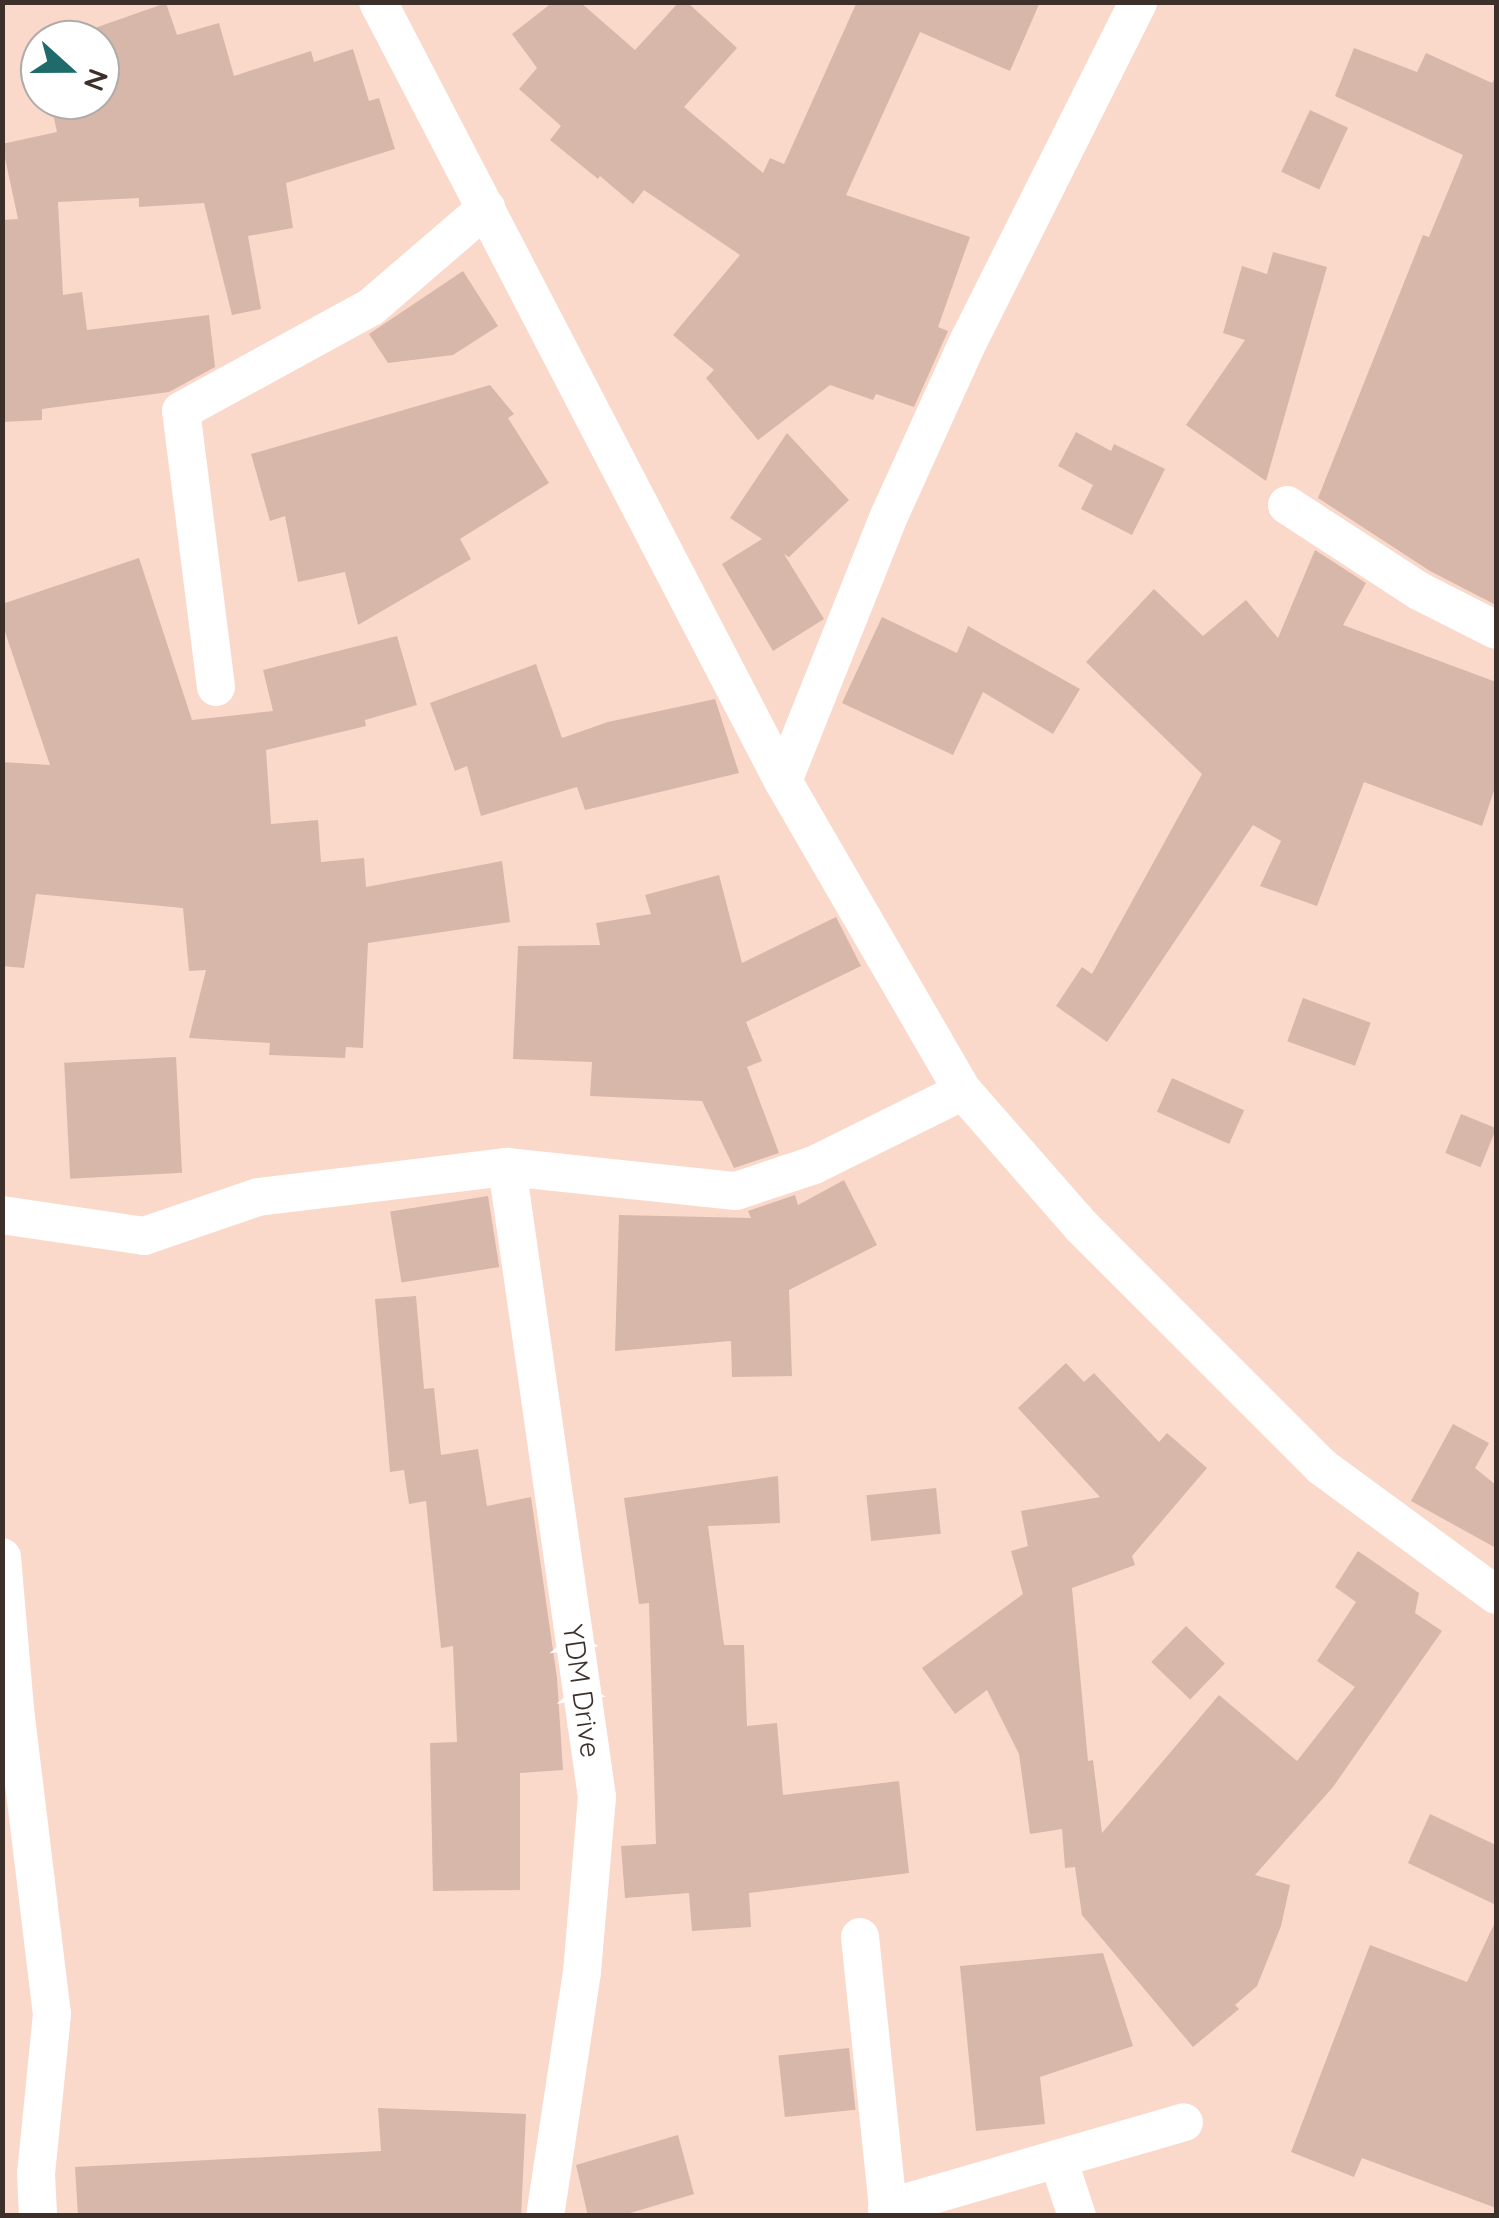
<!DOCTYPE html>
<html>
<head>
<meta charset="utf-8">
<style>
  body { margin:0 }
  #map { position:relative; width:1499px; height:2218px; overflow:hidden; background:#fad9ca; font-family:Quicksand,sans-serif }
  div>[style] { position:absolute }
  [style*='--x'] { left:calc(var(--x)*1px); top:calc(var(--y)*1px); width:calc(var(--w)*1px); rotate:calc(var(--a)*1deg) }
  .building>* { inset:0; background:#d7b7a9; transform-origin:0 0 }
  .street>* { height:38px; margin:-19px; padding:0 19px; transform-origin:19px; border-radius:19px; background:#fff }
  span { translate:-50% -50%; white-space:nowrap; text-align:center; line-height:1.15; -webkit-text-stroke:10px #fff; paint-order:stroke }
  .street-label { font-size:28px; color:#3d302b }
  .frame { position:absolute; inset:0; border:5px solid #3d302b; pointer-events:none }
  .north { position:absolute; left:20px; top:20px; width:100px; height:100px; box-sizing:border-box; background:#fff; border:2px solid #b1acaa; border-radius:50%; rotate:111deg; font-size:28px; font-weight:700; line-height:40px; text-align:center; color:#3d302b }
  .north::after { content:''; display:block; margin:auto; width:35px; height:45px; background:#1f6b6b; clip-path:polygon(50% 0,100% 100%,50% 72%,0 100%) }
</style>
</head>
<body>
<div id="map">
  <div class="building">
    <div style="clip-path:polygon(553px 2px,580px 2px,635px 50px,679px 2px,687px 2px,737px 48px,684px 107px,763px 173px,770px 158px,784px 164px,856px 4px,852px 2px,1040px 2px,1010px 71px,920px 32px,846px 195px,970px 237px,938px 327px,948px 331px,914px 407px,876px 394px,873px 400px,830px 385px,758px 440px,706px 378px,714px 370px,673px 335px,740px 255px,644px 190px,633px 204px,600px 176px,598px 179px,550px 140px,561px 126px,519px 89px,537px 68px,512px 34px)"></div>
    <div style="clip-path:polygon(166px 3px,177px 35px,219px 23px,234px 76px,311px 51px,314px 62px,353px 49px,369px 101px,379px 98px,395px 149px,286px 183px,293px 228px,248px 236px,261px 309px,232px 315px,204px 203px,139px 207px,139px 198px,58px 202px,63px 295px,82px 292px,87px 330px,209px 315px,215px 367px,169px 392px,42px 409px,42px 420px,2px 422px,2px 220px,18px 219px,2px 144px,57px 132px,50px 100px,100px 100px,100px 40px,40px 40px,40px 54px,36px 37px,92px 29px)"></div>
    <div style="clip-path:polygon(1354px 48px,1417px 72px,1426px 53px,1492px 83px,1496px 76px,1496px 605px,1430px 571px,1318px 498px,1423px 235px,1429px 237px,1463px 155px,1335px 96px)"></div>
    <div style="left:1310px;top:110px;width:42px;height:68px;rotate:25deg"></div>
    <div style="clip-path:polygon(1273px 252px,1327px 267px,1266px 481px,1186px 425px,1245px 340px,1223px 333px,1242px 266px,1267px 274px)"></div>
    <div style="clip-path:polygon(463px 271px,498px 326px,453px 355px,388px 363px,369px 334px)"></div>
    <div style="clip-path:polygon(490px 385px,514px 414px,508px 418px,549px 483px,460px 539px,471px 559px,358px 625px,345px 572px,298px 582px,285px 516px,270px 521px,251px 454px)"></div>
    <div style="clip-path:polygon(1076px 432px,1111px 451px,1114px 444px,1165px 469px,1132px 535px,1081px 509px,1093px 485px,1058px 466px)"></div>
    <div style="clip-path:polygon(787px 433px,849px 500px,789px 557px,784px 554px,824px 619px,773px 651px,722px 564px,762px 539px,730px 518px)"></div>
    <div style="clip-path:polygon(1315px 550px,1366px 583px,1343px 625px,1496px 682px,1496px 785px,1482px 826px,1364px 782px,1317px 906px,1260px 886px,1281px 841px,1253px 825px,1107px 1042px,1056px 1006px,1082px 967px,1092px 974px,1202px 774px,1086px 662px,1154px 589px,1203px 636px,1246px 600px,1278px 638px)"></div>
    <div style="clip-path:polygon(139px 558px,192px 720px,273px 711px,263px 670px,397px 636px,417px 705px,365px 720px,366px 726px,266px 750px,271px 824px,318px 820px,321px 862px,364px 858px,366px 887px,502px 861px,510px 922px,368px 943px,363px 1048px,346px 1047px,345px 1058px,269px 1055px,270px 1043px,189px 1038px,206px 970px,189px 971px,183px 908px,36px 894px,24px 968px,2px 966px,2px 762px,50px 765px,2px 623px,2px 604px)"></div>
    <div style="clip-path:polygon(882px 617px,957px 653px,968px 626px,1080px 689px,1053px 734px,983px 692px,953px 755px,842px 703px)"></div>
    <div style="clip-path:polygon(536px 664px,562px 738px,608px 722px,715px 699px,739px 773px,585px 810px,577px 787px,481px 816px,467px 766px,455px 771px,430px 703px)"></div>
    <div style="clip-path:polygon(719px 875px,742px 963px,836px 917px,861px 966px,746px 1022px,762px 1061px,747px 1067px,779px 1153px,734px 1168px,702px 1101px,590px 1096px,592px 1062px,513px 1059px,518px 946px,600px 945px,596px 923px,651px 914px,645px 895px)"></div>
    <div style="left:1303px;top:998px;width:72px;height:46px;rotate:20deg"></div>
    <div style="left:176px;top:1057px;width:116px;height:112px;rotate:87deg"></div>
    <div style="left:1172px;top:1078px;width:79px;height:37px;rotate:24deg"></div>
    <div style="left:1461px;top:1114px;width:38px;height:42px;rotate:22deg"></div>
    <div style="clip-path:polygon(844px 1180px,877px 1245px,789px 1290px,792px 1376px,732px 1377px,731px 1341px,615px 1351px,619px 1215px,751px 1218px,748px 1211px,795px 1195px,798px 1205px)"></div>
    <div style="left:488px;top:1196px;width:72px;height:99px;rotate:81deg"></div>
    <div style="clip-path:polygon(416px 1296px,424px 1389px,434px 1388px,441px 1455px,478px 1449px,487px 1506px,531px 1497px,557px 1678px,563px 1770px,520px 1773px,520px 1890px,433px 1891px,430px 1743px,457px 1742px,453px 1646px,441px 1648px,426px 1501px,409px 1504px,404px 1470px,390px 1472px,375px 1299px)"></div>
    <div style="clip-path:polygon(1066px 1363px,1084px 1382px,1094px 1373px,1159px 1442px,1167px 1433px,1207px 1468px,1132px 1556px,1135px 1565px,1072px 1588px,1088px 1761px,1093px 1760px,1102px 1833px,1219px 1695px,1297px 1761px,1355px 1687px,1317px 1661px,1356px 1602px,1335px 1587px,1358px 1551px,1419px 1593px,1415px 1613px,1442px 1631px,1333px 1787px,1255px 1875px,1290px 1885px,1281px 1926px,1257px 1986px,1235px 2005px,1239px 2009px,1193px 2047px,1082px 1915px,1075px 1867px,1065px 1868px,1062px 1829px,1030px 1834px,1019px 1754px,987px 1690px,955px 1714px,922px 1668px,1023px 1594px,1011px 1551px,1028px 1546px,1021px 1511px,1100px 1497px,1018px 1408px)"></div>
    <div style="clip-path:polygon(1453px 1424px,1489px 1443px,1475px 1468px,1496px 1485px,1496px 1548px,1411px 1501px)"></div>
    <div style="clip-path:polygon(778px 1476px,780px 1523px,708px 1526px,724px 1645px,744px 1645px,747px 1726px,777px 1723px,783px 1795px,899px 1781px,909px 1873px,749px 1893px,751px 1927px,692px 1931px,689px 1893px,625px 1898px,621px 1846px,656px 1844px,649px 1603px,639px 1604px,624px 1498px)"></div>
    <div style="left:936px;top:1488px;width:46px;height:70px;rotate:84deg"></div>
    <div style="left:1186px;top:1626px;width:54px;height:50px;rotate:44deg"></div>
    <div style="clip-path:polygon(1430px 1814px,1496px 1845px,1496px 1905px,1408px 1863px)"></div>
    <div style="clip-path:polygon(1496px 1920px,1496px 2208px,1362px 2158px,1354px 2177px,1291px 2152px,1370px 1945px,1467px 1982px)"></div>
    <div style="clip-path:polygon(1103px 1953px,1133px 2046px,1040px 2077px,1045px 2124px,976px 2131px,960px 1966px)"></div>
    <div style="left:849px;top:2048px;width:62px;height:71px;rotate:84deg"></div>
    <div style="clip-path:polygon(378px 2108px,526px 2114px,521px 2216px,78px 2216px,75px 2167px,381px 2151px)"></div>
    <div style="clip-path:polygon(678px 2135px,694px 2194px,620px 2216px,588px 2216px,576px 2165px)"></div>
  </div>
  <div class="street">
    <div style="--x:378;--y:2;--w:878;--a:62.53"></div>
    <div style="--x:783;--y:781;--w:358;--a:59.9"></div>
    <div style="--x:963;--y:1091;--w:179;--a:48.8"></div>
    <div style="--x:1081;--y:1226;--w:341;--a:45"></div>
    <div style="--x:1322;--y:1467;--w:216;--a:36.3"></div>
    <div style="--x:1287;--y:505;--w:158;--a:33.1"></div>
    <div style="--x:1419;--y:591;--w:86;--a:26.9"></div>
    <div style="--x:216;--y:687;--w:278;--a:-97.2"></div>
    <div style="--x:181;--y:411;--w:217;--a:-28.7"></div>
    <div style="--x:371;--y:307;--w:152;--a:-40.7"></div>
    <div style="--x:783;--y:781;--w:285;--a:-68.2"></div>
    <div style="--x:889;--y:516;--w:193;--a:-65.6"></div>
    <div style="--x:969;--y:340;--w:378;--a:-63.4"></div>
    <div style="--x:507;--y:1167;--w:636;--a:81.87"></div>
    <div style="--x:597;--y:1797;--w:176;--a:94.9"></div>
    <div style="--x:582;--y:1972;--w:247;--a:98.6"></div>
    <div style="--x:2;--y:1215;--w:144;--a:8.4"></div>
    <div style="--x:144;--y:1236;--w:120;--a:-18.9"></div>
    <div style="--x:258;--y:1197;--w:251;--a:-6.9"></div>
    <div style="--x:507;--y:1167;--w:230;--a:6"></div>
    <div style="--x:736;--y:1191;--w:82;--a:-18.4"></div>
    <div style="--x:814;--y:1165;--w:166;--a:-26.4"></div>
    <div style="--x:2;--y:1557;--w:153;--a:85.1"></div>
    <div style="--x:15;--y:1709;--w:307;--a:83.1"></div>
    <div style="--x:52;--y:2014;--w:160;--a:95.7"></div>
    <div style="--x:36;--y:2173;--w:43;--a:87.3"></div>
    <div style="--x:860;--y:1937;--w:281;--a:84.1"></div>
    <div style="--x:1058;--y:2159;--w:60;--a:71.6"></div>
    <div style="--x:887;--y:2208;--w:309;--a:-16.1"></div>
  </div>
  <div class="street-label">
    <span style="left:582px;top:1691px;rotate:82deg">YDM Drive</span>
  </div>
  <div class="frame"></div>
  <div class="north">N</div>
</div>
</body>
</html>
